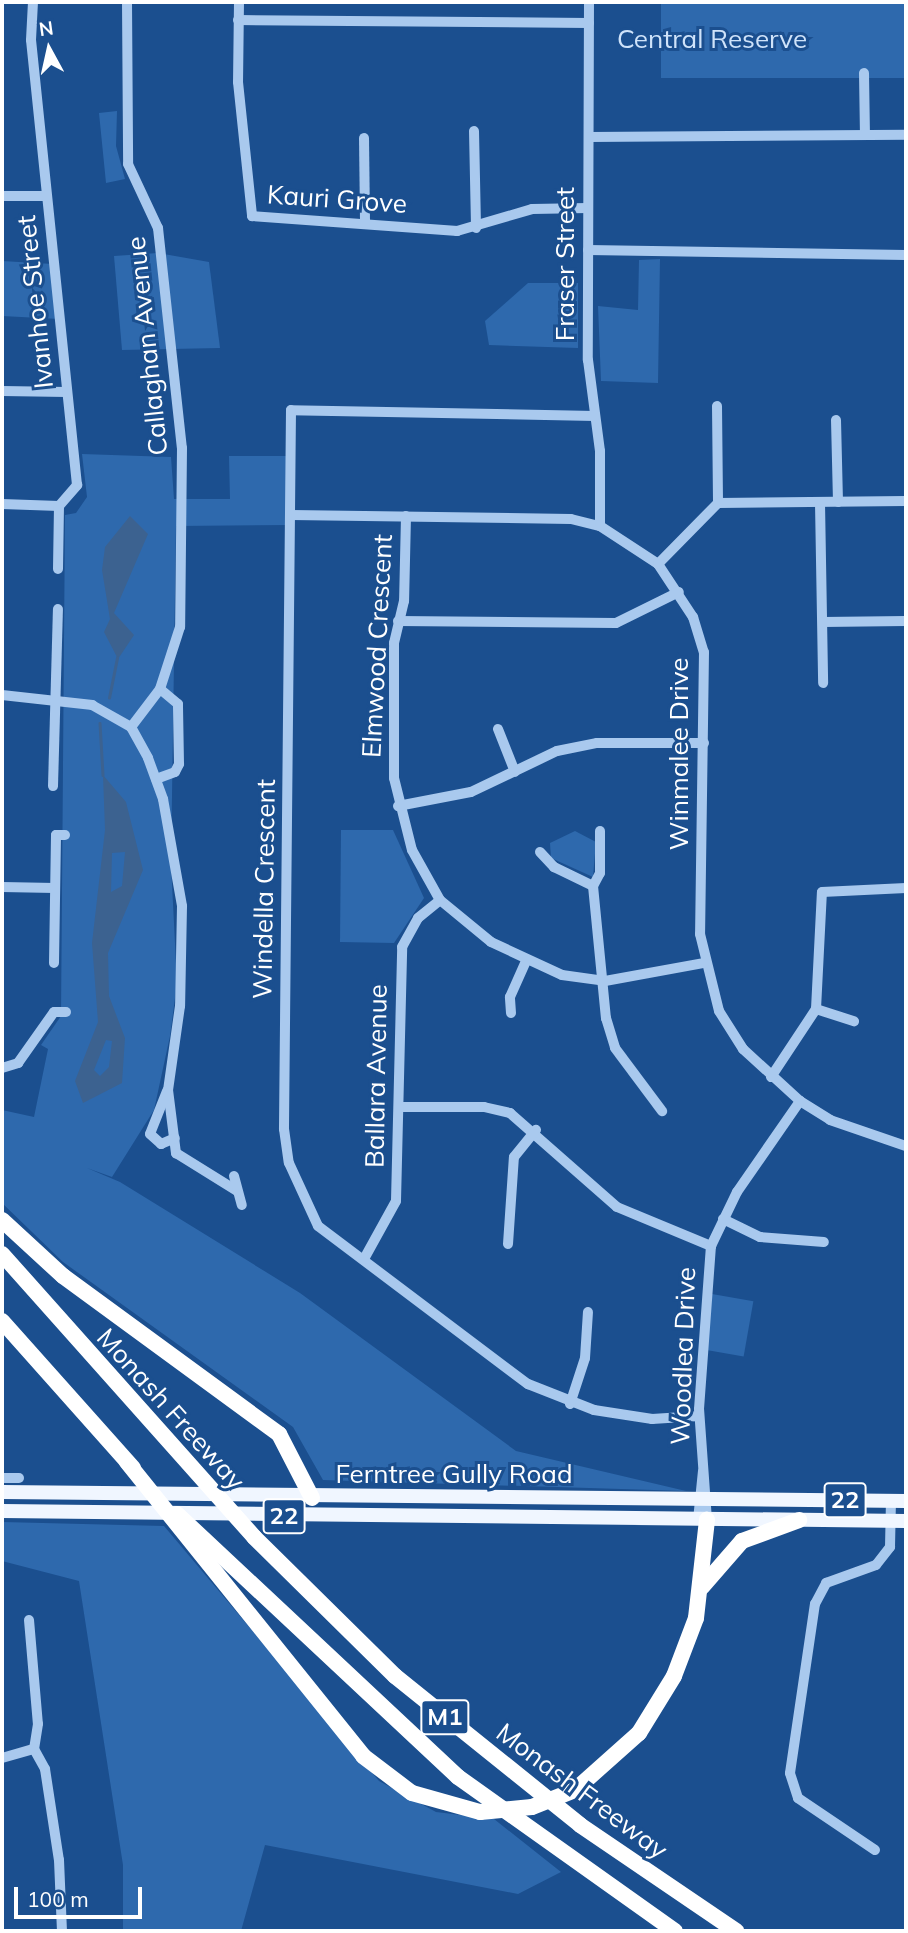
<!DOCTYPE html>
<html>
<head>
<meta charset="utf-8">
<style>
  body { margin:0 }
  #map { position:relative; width:908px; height:1933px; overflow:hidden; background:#1b4f8f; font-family:Mulish,sans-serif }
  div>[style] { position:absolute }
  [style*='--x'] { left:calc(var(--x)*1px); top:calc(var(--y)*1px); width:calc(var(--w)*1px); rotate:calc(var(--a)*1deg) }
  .green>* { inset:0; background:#2e69ad; transform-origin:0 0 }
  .water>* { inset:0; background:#3c6290 }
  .stream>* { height:2.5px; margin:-1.25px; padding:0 1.25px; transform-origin:1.25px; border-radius:1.25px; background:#3c6290 }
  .minor>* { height:10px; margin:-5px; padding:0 5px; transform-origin:5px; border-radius:5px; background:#a9c9ee }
  .major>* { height:14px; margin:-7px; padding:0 7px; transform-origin:7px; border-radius:7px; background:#f0f6ff }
  .highway>* { height:16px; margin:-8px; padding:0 8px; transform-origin:8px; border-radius:8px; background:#fff }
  span { translate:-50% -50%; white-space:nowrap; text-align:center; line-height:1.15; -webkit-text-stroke:6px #1b4f8f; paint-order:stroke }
  .shield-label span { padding:2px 5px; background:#1b4f8f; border:2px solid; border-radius:5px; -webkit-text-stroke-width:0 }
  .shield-label { font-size:24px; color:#fff; font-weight:700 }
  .park-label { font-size:26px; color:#cfe3fa }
  .street-label { font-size:26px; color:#fff }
  .frame { position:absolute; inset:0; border:4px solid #fff; pointer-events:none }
  .north { position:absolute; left:14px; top:14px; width:70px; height:70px; -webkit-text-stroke:5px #1b4f8f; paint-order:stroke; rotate:352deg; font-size:19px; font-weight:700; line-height:28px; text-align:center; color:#fff }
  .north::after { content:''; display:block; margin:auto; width:24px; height:32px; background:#fff; clip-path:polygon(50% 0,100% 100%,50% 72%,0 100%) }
  .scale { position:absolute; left:14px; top:1887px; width:128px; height:32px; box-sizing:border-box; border:4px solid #fff; border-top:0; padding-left:9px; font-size:21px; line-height:24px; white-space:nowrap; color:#fff; -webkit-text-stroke:5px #1b4f8f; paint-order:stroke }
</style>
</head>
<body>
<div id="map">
  <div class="green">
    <div style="left:661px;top:2px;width:245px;height:76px"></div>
    <div style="clip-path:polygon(117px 111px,116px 146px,125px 179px,106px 183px,99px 113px)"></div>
    <div style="clip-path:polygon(158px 253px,209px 262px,220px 348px,122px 350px,114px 256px)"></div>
    <div style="clip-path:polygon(660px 259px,658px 383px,601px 381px,598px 306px,638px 310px,639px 260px)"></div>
    <div style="clip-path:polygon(2px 261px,53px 264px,59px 319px,2px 316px)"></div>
    <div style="clip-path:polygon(528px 283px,578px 283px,578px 348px,489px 345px,485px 321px)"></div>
    <div style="clip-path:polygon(82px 454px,171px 457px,174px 499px,230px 499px,229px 456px,290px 456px,291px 525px,176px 526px,171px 864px,177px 983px,170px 1036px,154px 1110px,112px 1177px,87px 1168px,120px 1182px,300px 1293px,516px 1451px,686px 1491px,323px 1480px,293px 1427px,63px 1262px,2px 1203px,2px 1110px,34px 1117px,48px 1049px,41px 1045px,61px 1016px,65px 515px,76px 513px,87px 497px)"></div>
    <div style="clip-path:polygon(341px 830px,393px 830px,424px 898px,394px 943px,340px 942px)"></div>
    <div style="clip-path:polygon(575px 831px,596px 842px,593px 877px,551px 858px,550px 843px)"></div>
    <div style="left:712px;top:1294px;width:42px;height:56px;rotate:10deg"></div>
    <div style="clip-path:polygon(2px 1522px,164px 1526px,379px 1781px,436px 1812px,494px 1819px,561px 1872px,518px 1894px,265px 1845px,241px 1931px,123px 1931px,123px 1865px,79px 1581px,2px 1561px)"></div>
  </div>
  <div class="water">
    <div style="clip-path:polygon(130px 516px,148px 534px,114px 613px,134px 635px,118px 659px,104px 632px,110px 619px,102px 570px,105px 547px)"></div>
    <div style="clip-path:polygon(evenodd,103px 775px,126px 802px,143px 870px,108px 953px,109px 996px,125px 1038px,122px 1083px,83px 1103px,75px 1081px,98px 1022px,92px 943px,105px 830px,103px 775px,125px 852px,122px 886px,111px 892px,112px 853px,125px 852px,103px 775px,106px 1040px,112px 1041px,109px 1067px,100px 1076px,94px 1070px,106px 1040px)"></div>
  </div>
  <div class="stream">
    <div style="--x:109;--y:698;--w:41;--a:-78.7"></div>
    <div style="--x:100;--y:723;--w:52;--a:86.7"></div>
  </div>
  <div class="minor">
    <div style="--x:127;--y:2;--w:162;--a:89.6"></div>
    <div style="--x:128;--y:164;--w:71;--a:64.9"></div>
    <div style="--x:158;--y:228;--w:221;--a:83.8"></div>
    <div style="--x:182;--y:448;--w:179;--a:90.6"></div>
    <div style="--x:180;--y:627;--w:65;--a:107.9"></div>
    <div style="--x:160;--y:689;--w:48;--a:127.3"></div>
    <div style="--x:239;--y:2;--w:80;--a:90.7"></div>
    <div style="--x:238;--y:82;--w:135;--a:84"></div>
    <div style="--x:252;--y:216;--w:206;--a:4.2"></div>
    <div style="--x:457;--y:231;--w:78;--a:-16.3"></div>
    <div style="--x:532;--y:209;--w:56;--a:-1"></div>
    <div style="--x:589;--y:2;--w:358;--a:90.2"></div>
    <div style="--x:588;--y:360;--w:92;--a:82.5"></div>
    <div style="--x:600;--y:451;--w:75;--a:90"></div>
    <div style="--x:238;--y:20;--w:351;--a:0.5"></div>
    <div style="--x:864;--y:73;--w:62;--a:89.1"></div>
    <div style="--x:474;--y:131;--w:97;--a:88.8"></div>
    <div style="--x:589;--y:137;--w:317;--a:-0.4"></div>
    <div style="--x:364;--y:138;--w:85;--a:89.3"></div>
    <div style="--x:2;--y:196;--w:44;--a:0"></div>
    <div style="--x:588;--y:250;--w:318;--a:0.9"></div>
    <div style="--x:2;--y:391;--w:65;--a:0.9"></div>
    <div style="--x:717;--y:406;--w:97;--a:89.4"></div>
    <div style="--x:595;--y:416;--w:304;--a:-178.9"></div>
    <div style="--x:291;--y:410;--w:719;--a:90.56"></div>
    <div style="--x:284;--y:1129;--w:34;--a:82"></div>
    <div style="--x:289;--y:1163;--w:69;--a:65.3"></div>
    <div style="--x:318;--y:1226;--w:263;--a:37"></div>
    <div style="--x:528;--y:1384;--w:71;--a:21.5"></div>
    <div style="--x:594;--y:1410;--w:59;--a:8.8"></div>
    <div style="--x:652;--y:1419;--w:47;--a:-3.7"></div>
    <div style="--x:836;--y:420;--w:82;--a:88.6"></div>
    <div style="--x:820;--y:503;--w:180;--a:89"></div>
    <div style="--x:2;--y:504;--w:57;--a:2"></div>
    <div style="--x:59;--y:506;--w:28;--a:-49"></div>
    <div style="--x:77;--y:485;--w:447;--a:-95.9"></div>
    <div style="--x:31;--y:40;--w:38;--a:-87"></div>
    <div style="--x:291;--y:515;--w:280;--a:0.8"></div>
    <div style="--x:571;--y:519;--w:30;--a:14"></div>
    <div style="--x:600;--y:526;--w:69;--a:33.2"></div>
    <div style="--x:658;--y:564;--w:64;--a:56.6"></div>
    <div style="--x:693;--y:617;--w:37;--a:73"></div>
    <div style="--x:704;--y:652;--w:282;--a:90.8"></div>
    <div style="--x:700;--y:934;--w:79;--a:76.1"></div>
    <div style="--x:719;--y:1011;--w:45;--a:57.7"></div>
    <div style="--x:743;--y:1049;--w:77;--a:42.4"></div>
    <div style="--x:800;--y:1101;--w:36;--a:32"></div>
    <div style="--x:830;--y:1120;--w:80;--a:18.9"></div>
    <div style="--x:406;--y:516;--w:85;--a:91.3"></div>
    <div style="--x:404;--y:601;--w:43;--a:103.4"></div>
    <div style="--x:394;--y:643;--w:135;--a:90"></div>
    <div style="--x:394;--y:778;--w:74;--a:76"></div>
    <div style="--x:412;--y:850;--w:57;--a:60.8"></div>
    <div style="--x:440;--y:900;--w:66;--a:39.5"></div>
    <div style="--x:491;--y:942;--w:78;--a:24.9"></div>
    <div style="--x:562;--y:975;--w:43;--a:7.9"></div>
    <div style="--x:605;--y:981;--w:101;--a:-10.3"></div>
    <div style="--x:658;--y:564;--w:86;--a:-45.5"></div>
    <div style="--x:718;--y:503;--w:188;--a:-0.6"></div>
    <div style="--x:58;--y:569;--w:63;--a:-89.1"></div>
    <div style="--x:398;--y:621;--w:218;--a:0.5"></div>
    <div style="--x:616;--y:623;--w:70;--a:-26.2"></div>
    <div style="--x:823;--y:622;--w:83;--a:-0.7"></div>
    <div style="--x:2;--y:695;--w:91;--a:6.3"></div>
    <div style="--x:92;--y:705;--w:45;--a:29.4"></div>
    <div style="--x:131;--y:727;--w:35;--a:61"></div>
    <div style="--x:148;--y:758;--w:44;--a:69.9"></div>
    <div style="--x:163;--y:799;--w:109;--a:79.9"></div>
    <div style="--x:182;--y:906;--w:100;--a:91.1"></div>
    <div style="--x:180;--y:1006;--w:85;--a:98.1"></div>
    <div style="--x:168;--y:1090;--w:64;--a:82.8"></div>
    <div style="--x:176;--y:1153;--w:72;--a:31.9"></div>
    <div style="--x:498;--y:729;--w:46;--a:68.4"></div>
    <div style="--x:156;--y:779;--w:20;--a:-20"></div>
    <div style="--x:175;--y:772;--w:9;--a:-63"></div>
    <div style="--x:179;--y:764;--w:60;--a:-91"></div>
    <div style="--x:178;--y:704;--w:23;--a:-140"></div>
    <div style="--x:53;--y:786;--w:177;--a:-88.4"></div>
    <div style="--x:398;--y:806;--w:74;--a:-10.9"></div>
    <div style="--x:471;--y:792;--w:95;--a:-25.5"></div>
    <div style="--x:557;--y:751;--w:41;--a:-11.3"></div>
    <div style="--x:597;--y:743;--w:107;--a:0"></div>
    <div style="--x:600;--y:831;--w:42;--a:90"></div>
    <div style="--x:600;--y:873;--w:15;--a:118"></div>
    <div style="--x:593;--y:886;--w:133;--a:84.4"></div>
    <div style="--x:606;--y:1018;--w:31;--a:73"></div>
    <div style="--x:615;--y:1048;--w:79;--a:53.3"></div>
    <div style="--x:540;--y:852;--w:21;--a:47"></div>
    <div style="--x:554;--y:867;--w:43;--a:26"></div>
    <div style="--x:2;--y:887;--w:53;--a:1.1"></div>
    <div style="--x:54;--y:963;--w:128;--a:-89.1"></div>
    <div style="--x:56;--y:835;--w:9;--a:0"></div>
    <div style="--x:816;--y:1009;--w:40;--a:18"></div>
    <div style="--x:511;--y:1013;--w:16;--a:-94"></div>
    <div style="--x:510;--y:997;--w:39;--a:-66"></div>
    <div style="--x:2;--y:1068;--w:17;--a:-17"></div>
    <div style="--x:18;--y:1063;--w:62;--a:-54.8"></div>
    <div style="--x:54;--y:1012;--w:12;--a:0"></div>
    <div style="--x:771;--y:1077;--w:82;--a:-56.5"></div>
    <div style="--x:816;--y:1009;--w:117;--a:-87.1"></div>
    <div style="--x:822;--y:892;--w:84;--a:-2.7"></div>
    <div style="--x:167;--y:1091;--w:46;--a:111.6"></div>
    <div style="--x:150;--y:1134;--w:15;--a:42"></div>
    <div style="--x:161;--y:1144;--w:15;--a:-23"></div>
    <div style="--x:399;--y:1107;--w:85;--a:0"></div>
    <div style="--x:484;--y:1107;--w:27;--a:13"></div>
    <div style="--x:510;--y:1113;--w:142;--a:41.3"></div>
    <div style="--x:617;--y:1207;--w:102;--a:22.5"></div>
    <div style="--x:234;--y:1176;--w:30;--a:75"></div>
    <div style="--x:723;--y:1219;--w:41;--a:25.9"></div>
    <div style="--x:760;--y:1237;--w:64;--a:4.5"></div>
    <div style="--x:508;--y:1244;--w:87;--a:-86.1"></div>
    <div style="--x:514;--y:1157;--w:35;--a:-51"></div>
    <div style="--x:364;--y:1259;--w:66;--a:-61.1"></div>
    <div style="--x:396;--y:1201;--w:254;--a:-88.6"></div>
    <div style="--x:402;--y:947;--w:33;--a:-61"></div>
    <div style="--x:418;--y:918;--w:28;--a:-39"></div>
    <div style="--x:570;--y:1404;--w:48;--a:-71.9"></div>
    <div style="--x:585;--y:1358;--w:46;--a:-86.3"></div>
    <div style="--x:2;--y:1478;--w:17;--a:0"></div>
    <div style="--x:698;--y:1520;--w:49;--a:-84.2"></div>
    <div style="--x:707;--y:1520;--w:111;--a:-94.1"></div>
    <div style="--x:699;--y:1409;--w:163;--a:-85.8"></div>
    <div style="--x:711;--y:1246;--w:60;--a:-64.3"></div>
    <div style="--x:737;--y:1192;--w:111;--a:-55.3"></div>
    <div style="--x:29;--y:1620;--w:104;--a:85.1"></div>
    <div style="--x:38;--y:1724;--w:25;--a:99"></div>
    <div style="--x:34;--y:1749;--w:23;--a:61"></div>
    <div style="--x:45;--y:1769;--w:92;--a:81.3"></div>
    <div style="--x:59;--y:1860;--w:71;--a:87.6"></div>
    <div style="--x:2;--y:1758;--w:33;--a:-16"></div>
    <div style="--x:875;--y:1850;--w:93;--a:-146"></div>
    <div style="--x:798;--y:1798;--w:26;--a:-108"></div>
    <div style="--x:790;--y:1773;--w:171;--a:-81.6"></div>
    <div style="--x:815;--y:1604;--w:24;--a:-62"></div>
    <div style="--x:826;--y:1583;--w:53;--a:-19.8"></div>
    <div style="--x:876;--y:1565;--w:23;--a:-52"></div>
    <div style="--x:890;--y:1547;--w:46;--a:-88.8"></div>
  </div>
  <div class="major">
    <div style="--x:2;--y:1492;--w:904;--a:0.57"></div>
    <div style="--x:2;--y:1511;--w:904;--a:0.63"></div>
  </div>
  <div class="highway">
    <div style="--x:2;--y:1220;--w:83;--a:42.6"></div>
    <div style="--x:63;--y:1276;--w:268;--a:36.2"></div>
    <div style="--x:279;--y:1434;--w:72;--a:62.7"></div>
    <div style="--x:2;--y:1254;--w:379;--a:48.3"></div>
    <div style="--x:254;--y:1537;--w:198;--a:44.6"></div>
    <div style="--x:395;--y:1676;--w:238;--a:38.8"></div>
    <div style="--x:580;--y:1825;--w:189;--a:34.2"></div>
    <div style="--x:2;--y:1321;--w:197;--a:48.3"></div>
    <div style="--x:127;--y:1462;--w:377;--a:51.2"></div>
    <div style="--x:363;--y:1756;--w:61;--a:37.1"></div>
    <div style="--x:412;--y:1793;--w:71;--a:15.6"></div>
    <div style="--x:480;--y:1812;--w:52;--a:-5.5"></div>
    <div style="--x:532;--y:1807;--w:46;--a:-21.6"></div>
    <div style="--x:575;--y:1790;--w:86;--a:-41.7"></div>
    <div style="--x:639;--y:1733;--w:67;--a:-58.4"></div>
    <div style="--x:674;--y:1676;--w:62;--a:-69.2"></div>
    <div style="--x:696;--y:1618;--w:99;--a:-83.6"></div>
    <div style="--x:177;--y:1514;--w:385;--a:43.1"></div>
    <div style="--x:458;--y:1777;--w:266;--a:35.4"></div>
    <div style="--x:702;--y:1587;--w:61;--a:-49"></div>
    <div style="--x:742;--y:1541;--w:61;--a:-20.2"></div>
  </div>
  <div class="shield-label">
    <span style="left:845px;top:1500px">22</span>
    <span style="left:284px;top:1516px">22</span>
    <span style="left:445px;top:1717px">M1</span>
  </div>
  <div class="park-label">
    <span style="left:712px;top:39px">Central Reserve</span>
  </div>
  <div class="street-label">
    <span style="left:337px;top:199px;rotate:4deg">Kauri Grove</span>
    <span style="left:565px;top:264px;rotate:-90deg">Fraser Street</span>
    <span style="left:35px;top:302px;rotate:-96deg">Ivanhoe Street</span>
    <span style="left:147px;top:346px;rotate:-96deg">Callaghan Avenue</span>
    <span style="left:377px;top:646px;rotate:-87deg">Elmwood Crescent</span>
    <span style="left:679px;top:754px;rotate:-90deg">Winmalee Drive</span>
    <span style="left:264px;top:889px;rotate:-89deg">Windella Crescent</span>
    <span style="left:376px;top:1076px;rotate:-89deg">Ballara Avenue</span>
    <span style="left:683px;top:1356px;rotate:-88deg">Woodlea Drive</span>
    <span style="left:171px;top:1409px;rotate:48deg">Monash Freeway</span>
    <span style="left:454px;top:1474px">Ferntree Gully Road</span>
    <span style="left:582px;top:1791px;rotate:37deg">Monash Freeway</span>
  </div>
  <div class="frame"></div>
  <div class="north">N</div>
  <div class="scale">100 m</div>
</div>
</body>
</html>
